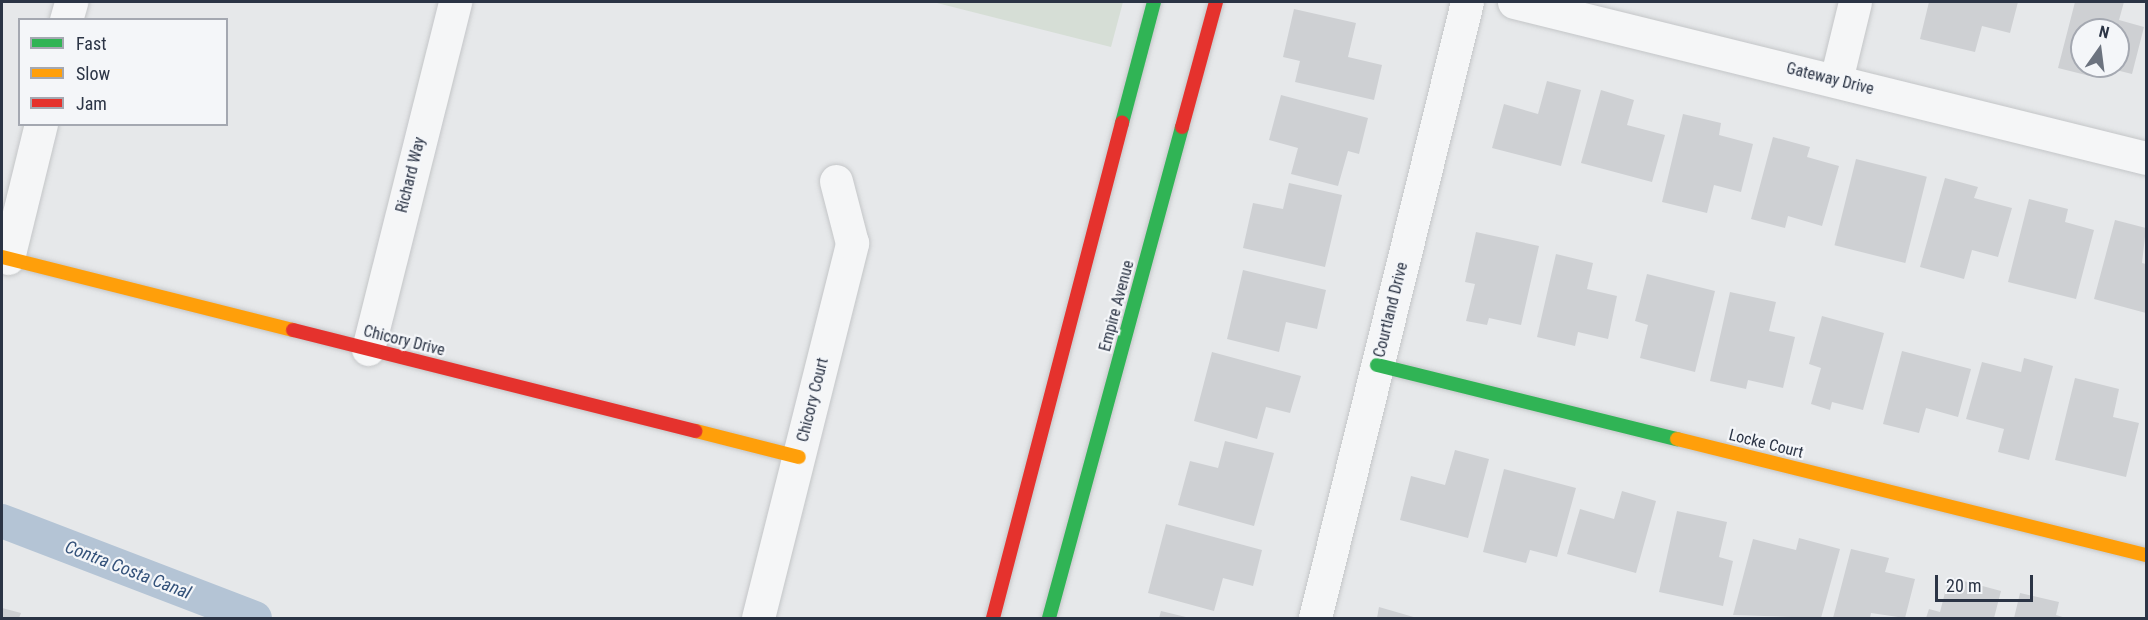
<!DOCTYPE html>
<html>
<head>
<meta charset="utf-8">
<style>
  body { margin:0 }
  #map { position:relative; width:2148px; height:620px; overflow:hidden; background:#e6e8ea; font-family:"Roboto Condensed",sans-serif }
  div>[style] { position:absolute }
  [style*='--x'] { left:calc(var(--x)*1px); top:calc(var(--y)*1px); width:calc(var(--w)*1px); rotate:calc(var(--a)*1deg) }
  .green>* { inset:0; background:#d6ded6 }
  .canal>* { height:34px; margin:-17px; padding:0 17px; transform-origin:17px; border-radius:17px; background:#b4c4d5 }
  .building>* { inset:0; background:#ced0d3; transform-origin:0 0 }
  .roads { filter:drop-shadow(0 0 2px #c4c6c8) drop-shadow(0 0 2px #c4c6c8) }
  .street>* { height:33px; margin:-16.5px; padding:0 16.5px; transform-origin:16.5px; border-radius:16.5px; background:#f5f6f7 }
  .fast>* { height:14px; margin:-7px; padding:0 7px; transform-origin:7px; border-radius:7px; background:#30b455 }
  .slow>* { height:14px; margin:-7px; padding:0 7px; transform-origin:7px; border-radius:7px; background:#ff9f0a }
  .jam>* { height:14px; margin:-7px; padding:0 7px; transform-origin:7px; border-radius:7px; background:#e5322d }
  span { translate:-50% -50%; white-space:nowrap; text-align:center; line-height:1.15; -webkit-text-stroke:4.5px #f4f6f9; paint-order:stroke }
  .street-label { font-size:16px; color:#2b3445 }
  .water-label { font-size:18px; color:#34527a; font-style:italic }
  .frame { position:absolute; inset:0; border:3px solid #2b3445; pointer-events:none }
  .legend { position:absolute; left:18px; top:18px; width:210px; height:108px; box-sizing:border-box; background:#f4f6f9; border:2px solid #a4a8b1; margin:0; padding:8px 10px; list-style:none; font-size:18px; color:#2b3445 }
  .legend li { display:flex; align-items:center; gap:12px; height:30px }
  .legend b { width:30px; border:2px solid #a4a8b1 }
  .north { position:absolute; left:2070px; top:18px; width:60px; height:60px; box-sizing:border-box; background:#f4f6f9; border:2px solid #a4a8b1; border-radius:50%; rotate:14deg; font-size:16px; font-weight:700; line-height:24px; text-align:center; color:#2b3445 }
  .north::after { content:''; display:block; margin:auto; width:21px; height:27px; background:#6c737f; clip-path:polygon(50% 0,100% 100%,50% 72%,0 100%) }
  .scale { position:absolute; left:1935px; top:575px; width:98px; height:27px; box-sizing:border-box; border:3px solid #2b3445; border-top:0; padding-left:8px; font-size:18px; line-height:21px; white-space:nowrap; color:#2b3445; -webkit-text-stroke:4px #f4f6f9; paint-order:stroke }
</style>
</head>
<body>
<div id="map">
  <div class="green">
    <div style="clip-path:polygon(933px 2px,1123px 2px,1111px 47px)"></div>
  </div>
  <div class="canal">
    <div style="--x:2;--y:521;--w:271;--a:21"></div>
  </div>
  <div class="building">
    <div style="clip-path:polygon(1929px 2px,2018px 2px,2010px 33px,1982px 26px,1975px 52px,1920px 39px)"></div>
    <div style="clip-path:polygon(2075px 2px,2124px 2px,2119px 20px,2144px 27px,2132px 74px,2104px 67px,2118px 66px,2118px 30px,2082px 30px,2082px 66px,2097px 66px,2094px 77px,2058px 68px)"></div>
    <div style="clip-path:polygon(1294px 9px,1356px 23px,1348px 57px,1382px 65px,1374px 100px,1295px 82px,1300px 61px,1283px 57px)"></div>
    <div style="clip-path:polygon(1547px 81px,1581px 90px,1561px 166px,1492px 148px,1504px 104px,1538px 114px)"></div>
    <div style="clip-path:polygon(1601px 90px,1634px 100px,1627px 125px,1665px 135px,1652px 182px,1581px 163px)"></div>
    <div style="clip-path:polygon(1281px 95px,1368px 118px,1359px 154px,1348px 151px,1338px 186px,1291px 174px,1298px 148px,1269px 140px)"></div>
    <div style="clip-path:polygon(1683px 114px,1721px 123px,1719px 135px,1753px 144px,1741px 192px,1714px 185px,1707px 213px,1662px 202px)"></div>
    <div style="clip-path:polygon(1773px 137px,1810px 147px,1807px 157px,1839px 166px,1822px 226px,1788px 216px,1785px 228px,1751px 219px)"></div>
    <div style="left:1856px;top:159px;width:73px;height:89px;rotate:14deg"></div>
    <div style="clip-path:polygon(1945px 178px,1978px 187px,1974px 198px,2012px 208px,1998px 257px,1972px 250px,1964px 279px,1920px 267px)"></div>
    <div style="clip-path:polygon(1289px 183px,1342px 195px,1325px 267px,1243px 248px,1253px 203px,1283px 209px)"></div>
    <div style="clip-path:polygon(2029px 199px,2068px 209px,2065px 222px,2094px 230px,2076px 299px,2008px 282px)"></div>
    <div style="clip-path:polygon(2115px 220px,2146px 228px,2142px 263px,2146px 264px,2146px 313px,2094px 299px)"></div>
    <div style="clip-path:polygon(1476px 232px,1539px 246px,1521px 325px,1489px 318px,1487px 325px,1466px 321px,1475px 284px,1465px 282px)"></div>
    <div style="clip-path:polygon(1556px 254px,1593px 263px,1587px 289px,1617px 296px,1608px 339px,1578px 332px,1575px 346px,1537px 337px)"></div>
    <div style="clip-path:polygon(1243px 270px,1326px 290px,1317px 329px,1286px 322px,1279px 352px,1227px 339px)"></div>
    <div style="clip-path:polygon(1647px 274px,1715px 291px,1695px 372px,1640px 358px,1648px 325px,1635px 321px)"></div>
    <div style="clip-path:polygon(1730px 292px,1776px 302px,1769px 331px,1795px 337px,1783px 388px,1748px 380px,1746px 389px,1710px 381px)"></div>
    <div style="clip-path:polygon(1822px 316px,1884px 333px,1863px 410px,1832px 402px,1830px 410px,1811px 404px,1821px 368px,1809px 364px)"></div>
    <div style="clip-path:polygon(1902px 351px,1971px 369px,1958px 417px,1926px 408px,1919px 433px,1883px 424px)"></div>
    <div style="clip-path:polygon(1212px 352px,1301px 376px,1290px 413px,1266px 407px,1257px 439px,1194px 421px)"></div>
    <div style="clip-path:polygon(2024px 358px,2053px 366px,2029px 460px,1998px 452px,2004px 429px,1966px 419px,1982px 362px,2021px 372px)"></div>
    <div style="clip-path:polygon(2075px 378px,2119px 389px,2113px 417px,2139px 423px,2126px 477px,2055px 460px)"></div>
    <div style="clip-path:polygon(1225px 441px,1274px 453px,1254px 526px,1178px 505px,1190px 461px,1218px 468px)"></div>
    <div style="clip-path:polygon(1455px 450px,1489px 459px,1468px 538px,1400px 520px,1411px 476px,1445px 485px)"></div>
    <div style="clip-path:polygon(1504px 469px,1576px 488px,1557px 557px,1530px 550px,1526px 563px,1483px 552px)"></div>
    <div style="clip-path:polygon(1622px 491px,1656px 501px,1636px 573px,1567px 554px,1580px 509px,1614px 519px)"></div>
    <div style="clip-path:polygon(1677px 511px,1727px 522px,1719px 557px,1733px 561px,1723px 606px,1659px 592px)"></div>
    <div style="clip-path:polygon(1166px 524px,1262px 550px,1253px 586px,1223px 578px,1214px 611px,1148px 593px)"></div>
    <div style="clip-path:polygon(1799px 538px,1840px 549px,1821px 618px,1733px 615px,1753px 539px,1796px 550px)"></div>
    <div style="clip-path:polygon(1851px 549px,1889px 558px,1885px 572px,1915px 579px,1905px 618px,1871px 613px,1870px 618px,1833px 618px)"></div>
    <div style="clip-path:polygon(1949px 577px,2001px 591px,1994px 618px,1926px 618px,1929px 609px,1940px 612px)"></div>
    <div style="clip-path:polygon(2020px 593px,2059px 602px,2056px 615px,2066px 618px,2014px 618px)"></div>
    <div style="clip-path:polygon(1379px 607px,1417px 618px,1377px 618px)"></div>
    <div style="clip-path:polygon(2px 608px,21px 613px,19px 618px,2px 618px)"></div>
    <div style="clip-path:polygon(1161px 611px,1190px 618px,1159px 618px)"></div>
  </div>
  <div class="roads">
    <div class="street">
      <div style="--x:1514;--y:2;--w:651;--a:13.87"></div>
      <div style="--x:66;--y:20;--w:19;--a:-74"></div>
      <div style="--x:1836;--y:80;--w:80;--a:-76.3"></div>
      <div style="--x:8;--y:258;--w:138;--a:-76.2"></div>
      <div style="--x:368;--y:349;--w:358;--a:-75.9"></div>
      <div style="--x:758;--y:618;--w:387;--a:-75.9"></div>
      <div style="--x:852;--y:243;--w:64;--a:-104.5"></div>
      <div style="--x:1315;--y:618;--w:634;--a:-76.14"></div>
    </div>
    <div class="fast">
      <div style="--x:1122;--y:123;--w:125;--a:-75.2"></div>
      <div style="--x:1377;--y:365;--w:309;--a:13.9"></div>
      <div style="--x:1049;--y:618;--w:509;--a:-74.84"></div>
    </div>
    <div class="slow">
      <div style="--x:2;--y:257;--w:300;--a:14.1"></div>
      <div style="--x:696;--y:431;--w:106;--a:14.2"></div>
      <div style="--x:1677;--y:439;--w:483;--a:13.9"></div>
    </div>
    <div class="jam">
      <div style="--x:1182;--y:127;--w:130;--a:-74.8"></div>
      <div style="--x:293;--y:330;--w:415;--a:14.1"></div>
      <div style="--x:993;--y:618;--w:512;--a:-75.39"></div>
    </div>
  </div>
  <div class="street-label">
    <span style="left:1830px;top:79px;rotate:14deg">Gateway Drive</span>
    <span style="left:411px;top:175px;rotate:-76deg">Richard Way</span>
    <span style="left:1117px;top:306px;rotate:-75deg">Empire Avenue</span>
    <span style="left:1391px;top:310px;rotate:-76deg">Courtland Drive</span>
    <span style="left:404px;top:341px;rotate:14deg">Chicory Drive</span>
    <span style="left:813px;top:400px;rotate:-76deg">Chicory Court</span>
    <span style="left:1766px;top:444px;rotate:14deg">Locke Court</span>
  </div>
  <div class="water-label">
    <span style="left:128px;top:570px;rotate:21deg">Contra Costa Canal</span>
  </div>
  <div class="frame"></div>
  <ul class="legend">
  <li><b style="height:8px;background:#30b455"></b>Fast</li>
  <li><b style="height:8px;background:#ff9f0a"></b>Slow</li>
  <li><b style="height:8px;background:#e5322d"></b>Jam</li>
  </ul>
  <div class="north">N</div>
  <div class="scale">20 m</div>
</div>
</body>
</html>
